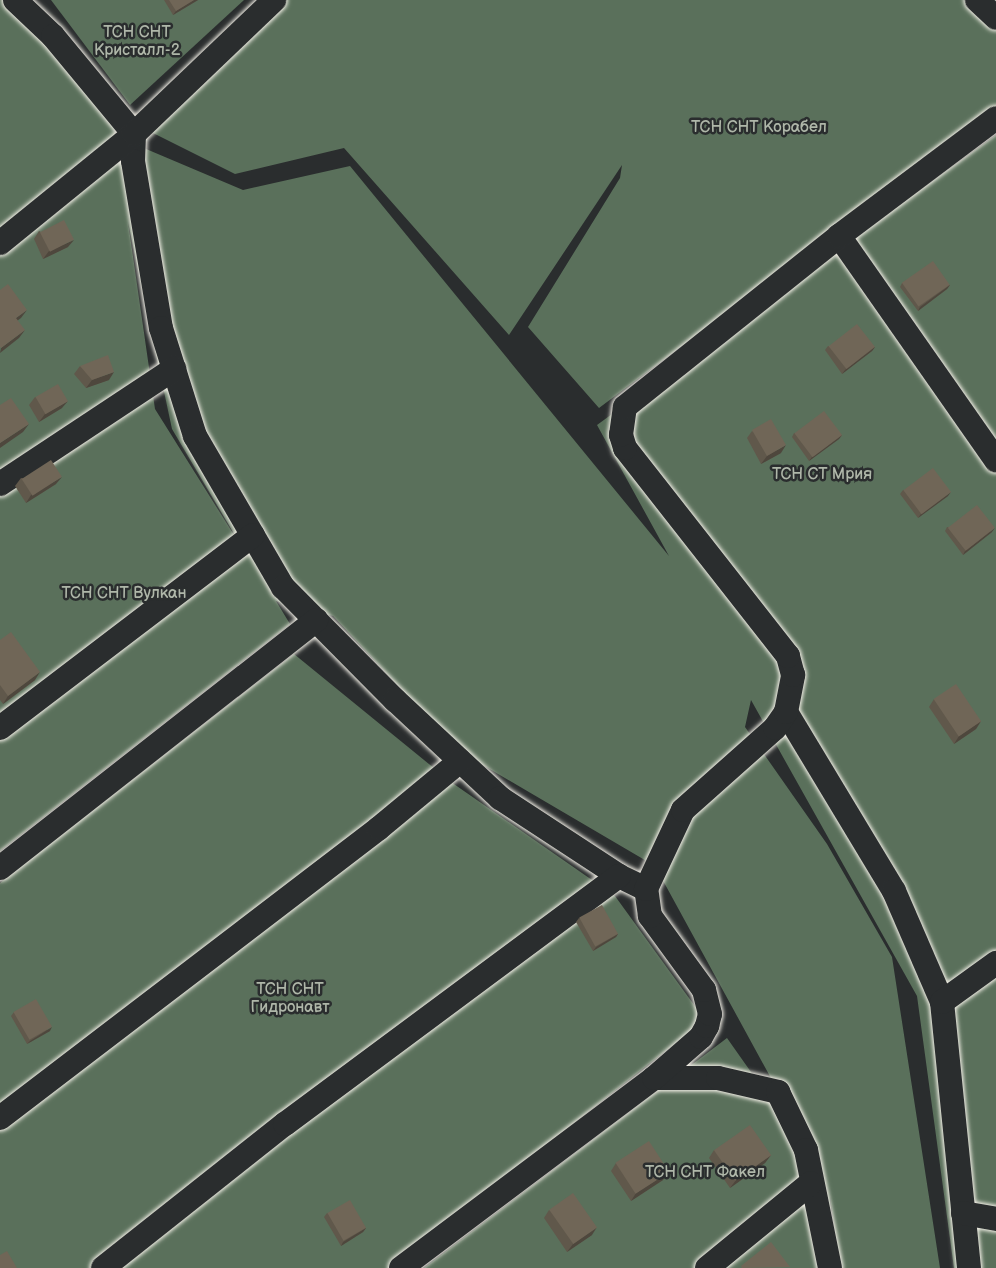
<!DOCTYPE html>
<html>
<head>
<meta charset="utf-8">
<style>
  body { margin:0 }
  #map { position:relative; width:996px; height:1268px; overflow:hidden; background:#2a2d2e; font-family:"Balsamiq Sans",sans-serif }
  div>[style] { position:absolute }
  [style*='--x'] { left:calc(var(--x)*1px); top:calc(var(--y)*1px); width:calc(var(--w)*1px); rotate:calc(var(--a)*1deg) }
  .green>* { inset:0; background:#5a705b }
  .roads { filter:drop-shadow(0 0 2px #f4f1e8) drop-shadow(0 0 2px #f4f1e8) }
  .minor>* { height:24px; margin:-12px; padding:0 12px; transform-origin:12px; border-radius:12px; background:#2a2d2e }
  .wall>* { inset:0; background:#60584b }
  .shaded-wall>* { inset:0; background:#4e473d }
  .building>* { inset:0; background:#706657; transform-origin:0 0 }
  span { translate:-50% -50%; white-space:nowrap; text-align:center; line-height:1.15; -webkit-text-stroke:5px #2a2d2e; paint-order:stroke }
  .park-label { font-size:16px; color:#afb7a9 }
</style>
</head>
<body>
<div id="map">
  <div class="green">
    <div style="clip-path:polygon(evenodd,0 0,14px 0,114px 126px,119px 161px,139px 146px,243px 190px,350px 166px,669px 556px,597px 425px,996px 135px,996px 1268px,954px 1268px,917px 996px,751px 700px,745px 727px,827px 844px,892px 957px,940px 1268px,840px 1268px,830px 1197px,834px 1268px,424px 1268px,727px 1038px,825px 1177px,655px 866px,459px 751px,333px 616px,276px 601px,290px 624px,0 851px,0 0,128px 222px,172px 429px,246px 554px,155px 409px,128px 222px)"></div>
    <div style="clip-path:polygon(51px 0,244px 0,130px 105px)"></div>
    <div style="clip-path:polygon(279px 0,996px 0,996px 111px,599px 408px,528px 327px,620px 178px,622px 165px,509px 335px,344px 148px,235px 174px,147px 130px)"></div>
    <div style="clip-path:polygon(294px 654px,451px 782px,615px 896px,705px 1020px,389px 1268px,0 1268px,0 883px)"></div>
  </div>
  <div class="roads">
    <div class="minor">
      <div style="--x:15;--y:0;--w:52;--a:43.5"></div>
      <div style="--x:53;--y:36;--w:127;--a:50.4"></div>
      <div style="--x:134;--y:134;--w:27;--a:92"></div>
      <div style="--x:133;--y:161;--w:169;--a:80.5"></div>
      <div style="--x:161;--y:328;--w:113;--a:72.5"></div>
      <div style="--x:195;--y:436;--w:175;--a:59.8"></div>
      <div style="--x:283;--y:587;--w:159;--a:45.3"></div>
      <div style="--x:395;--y:700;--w:144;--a:43"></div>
      <div style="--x:500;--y:798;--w:142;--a:33.2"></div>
      <div style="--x:619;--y:876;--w:30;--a:26"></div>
      <div style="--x:977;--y:0;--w:26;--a:43"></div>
      <div style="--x:839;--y:236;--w:274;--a:55"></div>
      <div style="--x:0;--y:243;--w:173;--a:-39.1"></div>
      <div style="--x:134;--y:134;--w:194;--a:-43.7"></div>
      <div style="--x:0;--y:484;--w:209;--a:-33.5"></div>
      <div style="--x:786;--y:712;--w:209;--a:58.9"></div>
      <div style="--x:894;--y:891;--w:121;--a:66.6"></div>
      <div style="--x:942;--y:1002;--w:267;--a:84.2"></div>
      <div style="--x:0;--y:728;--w:318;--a:-37.3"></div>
      <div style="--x:0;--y:868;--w:402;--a:-38.1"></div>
      <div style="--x:942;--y:1002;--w:67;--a:-35.8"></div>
      <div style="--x:654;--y:1078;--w:64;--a:0"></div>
      <div style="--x:718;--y:1078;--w:62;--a:13.1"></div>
      <div style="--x:778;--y:1092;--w:64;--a:64.2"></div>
      <div style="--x:806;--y:1150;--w:120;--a:78.5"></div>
      <div style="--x:0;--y:1118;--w:477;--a:-37.4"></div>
      <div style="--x:379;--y:828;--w:105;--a:-39.6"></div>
      <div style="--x:963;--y:1213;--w:34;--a:10"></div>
      <div style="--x:103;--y:1268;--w:232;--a:-38.4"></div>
      <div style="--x:285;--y:1124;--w:416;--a:-36.6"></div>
      <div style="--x:401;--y:1268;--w:316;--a:-36.9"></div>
      <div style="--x:654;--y:1078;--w:62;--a:-41.1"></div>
      <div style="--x:701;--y:1037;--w:13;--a:-61"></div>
      <div style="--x:707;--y:1026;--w:12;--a:-76"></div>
      <div style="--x:710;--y:1014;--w:25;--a:-104"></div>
      <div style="--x:704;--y:990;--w:92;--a:-126.1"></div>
      <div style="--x:650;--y:916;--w:27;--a:-98"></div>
      <div style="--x:646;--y:889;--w:87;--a:-64.9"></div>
      <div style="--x:683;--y:810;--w:123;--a:-41.7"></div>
      <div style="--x:775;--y:728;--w:19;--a:-55"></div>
      <div style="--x:786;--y:712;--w:38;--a:-79"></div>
      <div style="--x:793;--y:675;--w:20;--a:-105"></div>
      <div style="--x:788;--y:656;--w:264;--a:-128.1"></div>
      <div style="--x:625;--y:448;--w:14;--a:-107"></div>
      <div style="--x:621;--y:435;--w:28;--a:-82"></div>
      <div style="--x:625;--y:407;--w:274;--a:-38.6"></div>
      <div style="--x:839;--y:236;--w:196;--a:-36.9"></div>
      <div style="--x:707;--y:1268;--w:134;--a:-39.3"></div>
    </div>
  </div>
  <div class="wall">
    <div style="clip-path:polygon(164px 0,198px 0,173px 15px)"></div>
    <div style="clip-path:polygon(39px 231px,68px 247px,43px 259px,34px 239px)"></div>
    <div style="clip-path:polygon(902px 283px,950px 285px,947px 289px,918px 311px,900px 287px)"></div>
    <div style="clip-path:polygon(828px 346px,875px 347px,872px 351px,842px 374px,825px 350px)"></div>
    <div style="clip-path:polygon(80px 366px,109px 380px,86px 388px,74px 374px)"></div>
    <div style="clip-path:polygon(35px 397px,62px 408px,39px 422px,29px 405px)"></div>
    <div style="clip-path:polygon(752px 431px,781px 453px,761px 464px,747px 438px)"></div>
    <div style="clip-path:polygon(794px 433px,842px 435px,839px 439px,809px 461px,792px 437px)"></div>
    <div style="clip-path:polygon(21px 478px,56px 484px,26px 503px,15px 486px)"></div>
    <div style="clip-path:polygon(903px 490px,948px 496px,918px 518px,900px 494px)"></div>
    <div style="clip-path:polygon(947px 527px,992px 532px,963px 555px,945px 531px)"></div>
    <div style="clip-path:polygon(0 640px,35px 680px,3px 704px,0 700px)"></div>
    <div style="clip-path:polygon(934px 699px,981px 721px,976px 729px,954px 744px,929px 707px)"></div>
    <div style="clip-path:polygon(579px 918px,618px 934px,616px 937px,593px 951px,576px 922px)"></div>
    <div style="clip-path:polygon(14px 1012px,50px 1031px,27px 1044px,11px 1016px)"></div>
    <div style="clip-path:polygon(714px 1150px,771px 1155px,765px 1163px,730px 1188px,709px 1158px)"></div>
    <div style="clip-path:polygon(616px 1163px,663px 1180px,631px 1201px,611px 1171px)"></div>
    <div style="clip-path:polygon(549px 1210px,592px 1235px,567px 1252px,544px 1218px)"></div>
    <div style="clip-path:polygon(327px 1213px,366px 1228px,363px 1232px,341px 1246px,324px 1217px)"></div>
  </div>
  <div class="shaded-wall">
    <div style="clip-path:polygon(194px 0,198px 0,173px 15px,176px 11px)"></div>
    <div style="clip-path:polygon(74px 240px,68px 247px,43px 259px,49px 251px)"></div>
    <div style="clip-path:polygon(950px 285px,947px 289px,918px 311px,920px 307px)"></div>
    <div style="clip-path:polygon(27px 310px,21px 318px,10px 326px,16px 318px)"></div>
    <div style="clip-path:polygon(25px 330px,19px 338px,0 353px,1px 348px)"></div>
    <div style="clip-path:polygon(875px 347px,872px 351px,842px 374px,845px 370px)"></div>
    <div style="clip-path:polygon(114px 372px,109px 380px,86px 388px,92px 380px)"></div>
    <div style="clip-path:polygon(68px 401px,62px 408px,39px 422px,45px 414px)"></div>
    <div style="clip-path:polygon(29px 424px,23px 432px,0 448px,0 443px)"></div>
    <div style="clip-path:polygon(842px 435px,839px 439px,809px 461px,812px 457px)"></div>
    <div style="clip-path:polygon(786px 445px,781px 453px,761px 464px,767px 456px)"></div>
    <div style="clip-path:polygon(62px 477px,56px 484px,26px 503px,31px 495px)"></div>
    <div style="clip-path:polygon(951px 492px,948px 496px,918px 518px,921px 514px)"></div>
    <div style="clip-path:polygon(995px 528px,992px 532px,963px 555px,965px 551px)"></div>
    <div style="clip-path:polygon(40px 672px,35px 680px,3px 704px,8px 696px)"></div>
    <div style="clip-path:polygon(981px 721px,976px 729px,954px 744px,959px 736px)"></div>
    <div style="clip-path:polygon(618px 934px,616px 937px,593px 951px,596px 947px)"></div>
    <div style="clip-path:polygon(52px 1027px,50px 1031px,27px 1044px,30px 1041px)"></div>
    <div style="clip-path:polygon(771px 1155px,765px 1163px,730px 1188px,736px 1180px)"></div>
    <div style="clip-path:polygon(669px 1172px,663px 1180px,631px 1201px,636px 1193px)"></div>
    <div style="clip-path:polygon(597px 1227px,592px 1235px,567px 1252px,573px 1244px)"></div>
    <div style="clip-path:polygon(366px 1228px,363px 1232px,341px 1246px,343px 1242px)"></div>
  </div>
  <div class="building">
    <div style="clip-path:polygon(169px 0,194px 0,176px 11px)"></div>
    <div style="left:64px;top:220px;width:22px;height:27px;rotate:63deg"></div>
    <div style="left:933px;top:261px;width:29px;height:38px;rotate:55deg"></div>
    <div style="clip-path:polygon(8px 284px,27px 310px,16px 318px,25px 330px,1px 348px,0 347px,0 290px)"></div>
    <div style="left:857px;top:324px;width:29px;height:36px;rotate:52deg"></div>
    <div style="clip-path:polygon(108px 355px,114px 372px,92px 380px,80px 366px)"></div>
    <div style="left:58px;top:384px;width:20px;height:26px;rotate:60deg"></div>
    <div style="clip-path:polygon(11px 398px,29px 424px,0 443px,0 405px)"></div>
    <div style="left:824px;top:411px;width:30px;height:37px;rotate:53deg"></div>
    <div style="left:771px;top:419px;width:30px;height:22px;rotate:60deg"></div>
    <div style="left:51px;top:460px;width:20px;height:35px;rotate:57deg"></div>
    <div style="left:933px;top:468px;width:30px;height:37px;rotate:53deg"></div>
    <div style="left:977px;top:505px;width:29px;height:37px;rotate:52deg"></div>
    <div style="clip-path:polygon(11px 632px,40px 672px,8px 696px,0 685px,0 640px)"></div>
    <div style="left:956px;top:684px;width:45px;height:27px;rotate:56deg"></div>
    <div style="left:602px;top:905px;width:33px;height:26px;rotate:61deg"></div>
    <div style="left:36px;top:999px;width:32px;height:26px;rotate:60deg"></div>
    <div style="left:750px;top:1125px;width:37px;height:44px;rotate:55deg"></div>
    <div style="left:649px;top:1141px;width:37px;height:40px;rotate:57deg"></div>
    <div style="left:573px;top:1193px;width:42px;height:29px;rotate:55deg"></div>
    <div style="left:350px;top:1200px;width:32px;height:26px;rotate:60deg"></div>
    <div style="clip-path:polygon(771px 1242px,790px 1267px,742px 1268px,741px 1266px)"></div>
    <div style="clip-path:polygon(7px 1251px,17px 1268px,0 1268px,0 1255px)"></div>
  </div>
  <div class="park-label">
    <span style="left:137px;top:42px">ТСН СНТ<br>Кристалл-2</span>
    <span style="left:759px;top:128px">ТСН СНТ Корабел</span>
    <span style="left:822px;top:475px">ТСН СТ Мрия</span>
    <span style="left:124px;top:594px">ТСН СНТ Вулкан</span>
    <span style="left:290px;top:999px">ТСН СНТ<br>Гидронавт</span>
    <span style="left:705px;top:1173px">ТСН СНТ Факел</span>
  </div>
</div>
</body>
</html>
